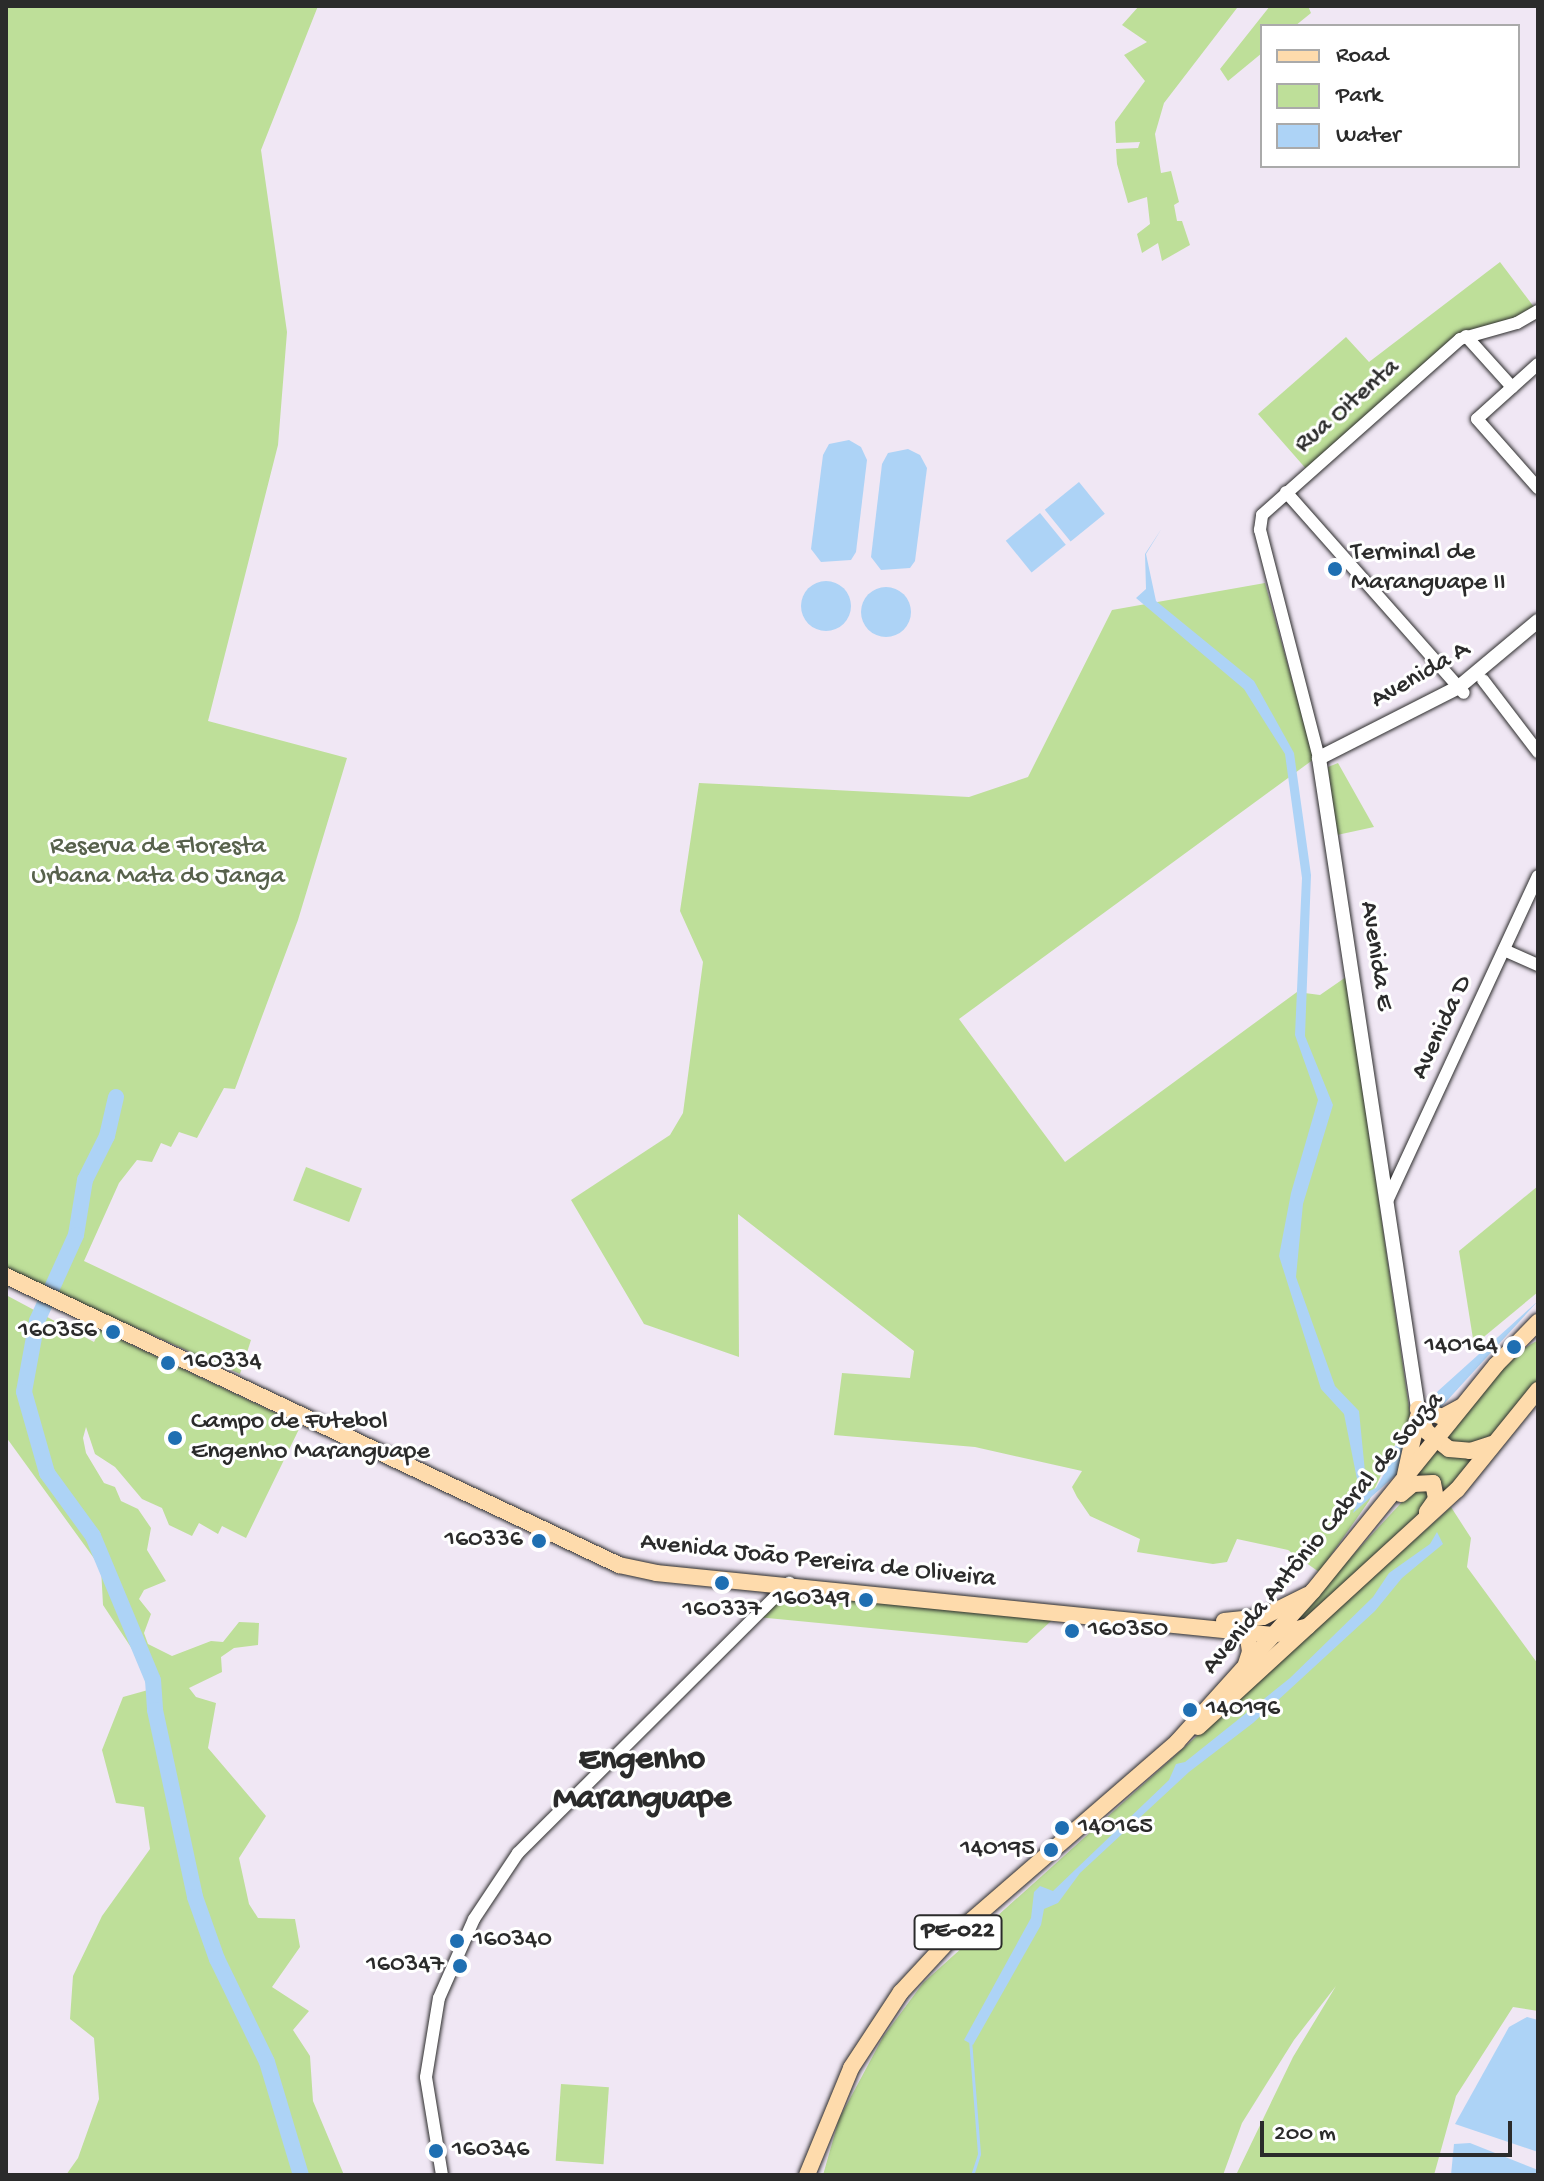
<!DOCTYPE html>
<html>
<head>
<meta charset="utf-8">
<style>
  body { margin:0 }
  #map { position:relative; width:1544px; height:2181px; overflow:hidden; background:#f0e7f4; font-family:"Gochi Hand",sans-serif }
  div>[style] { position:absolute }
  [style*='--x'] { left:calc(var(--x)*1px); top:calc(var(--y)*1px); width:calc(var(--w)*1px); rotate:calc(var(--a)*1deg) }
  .green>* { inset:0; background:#bedf99; transform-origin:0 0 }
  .water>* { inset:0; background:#add3f6; transform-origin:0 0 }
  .round { border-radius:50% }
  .stream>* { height:3px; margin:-1.5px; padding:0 1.5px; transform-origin:1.5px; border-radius:1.5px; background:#add3f6 }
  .river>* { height:16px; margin:-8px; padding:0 8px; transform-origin:8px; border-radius:8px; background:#add3f6 }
  .roads { filter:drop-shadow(0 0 2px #2b2b2b) drop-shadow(0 0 2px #2b2b2b) }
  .tertiary>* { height:12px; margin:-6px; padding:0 6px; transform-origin:6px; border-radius:6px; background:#fff }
  .secondary>* { height:14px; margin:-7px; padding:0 7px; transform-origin:7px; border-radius:7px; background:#fff }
  .primary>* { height:16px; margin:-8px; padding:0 8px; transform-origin:8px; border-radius:8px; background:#fedbac }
  .trunk>* { height:16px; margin:-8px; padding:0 8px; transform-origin:8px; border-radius:8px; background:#fedbac }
  .dots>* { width:22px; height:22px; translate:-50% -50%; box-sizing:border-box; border:4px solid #fff; border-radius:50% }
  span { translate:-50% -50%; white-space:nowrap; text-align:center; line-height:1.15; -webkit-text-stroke:6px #fff; paint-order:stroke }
  .shield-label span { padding:2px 6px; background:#fff; border:2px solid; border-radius:6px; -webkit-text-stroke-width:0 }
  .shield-label { font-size:24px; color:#2b2b2b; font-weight:700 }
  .street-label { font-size:26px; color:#2b2b2b }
  .poi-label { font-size:26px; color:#2b2b2b }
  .left { translate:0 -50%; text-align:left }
  .right { translate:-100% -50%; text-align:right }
  .park-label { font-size:26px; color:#57614c }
  .district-label { font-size:34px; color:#2b2b2b; font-weight:700 }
  .frame { position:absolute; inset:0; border:8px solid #2b2b2b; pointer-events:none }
  .legend { position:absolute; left:1260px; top:24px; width:260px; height:144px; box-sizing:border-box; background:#fff; border:2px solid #aaa; margin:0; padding:10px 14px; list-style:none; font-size:24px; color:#2b2b2b }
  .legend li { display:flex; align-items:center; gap:16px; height:40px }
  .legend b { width:40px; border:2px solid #aaa }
  .scale { position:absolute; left:1260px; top:2121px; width:252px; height:36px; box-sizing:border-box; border:4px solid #2b2b2b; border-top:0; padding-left:10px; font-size:24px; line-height:28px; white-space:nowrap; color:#2b2b2b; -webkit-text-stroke:6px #fff; paint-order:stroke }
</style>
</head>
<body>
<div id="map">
  <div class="green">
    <div style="clip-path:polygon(6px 6px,318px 6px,261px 150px,287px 332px,278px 445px,208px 721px,347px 758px,298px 920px,235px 1089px,224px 1088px,197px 1138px,179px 1132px,171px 1147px,161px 1143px,152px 1162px,137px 1160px,119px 1183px,84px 1261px,251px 1340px,240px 1374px,6px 1270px)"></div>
    <div style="clip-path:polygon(1139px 6px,1237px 8px,1164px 103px,1155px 134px,1161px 173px,1171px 171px,1179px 202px,1174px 205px,1177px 221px,1182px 221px,1190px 245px,1162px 261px,1158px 243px,1142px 253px,1137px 234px,1150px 224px,1147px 197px,1128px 203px,1117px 164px,1116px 149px,1138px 148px,1140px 142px,1116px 143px,1115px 122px,1145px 81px,1124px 55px,1147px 42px,1122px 25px)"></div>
    <div style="clip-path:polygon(1270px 6px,1308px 6px,1311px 13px,1295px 26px,1262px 26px,1262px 53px,1228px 81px,1220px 69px)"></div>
    <div style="clip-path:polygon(1500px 262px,1537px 311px,1462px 337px,1308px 471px,1258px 414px,1346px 337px,1369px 362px)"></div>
    <div style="clip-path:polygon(1265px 583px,1314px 759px,959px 1019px,1065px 1162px,1297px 992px,1320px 995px,1346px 977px,1411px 1421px,1400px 1434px,1369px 1501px,1319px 1572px,1288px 1550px,1237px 1539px,1227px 1562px,1213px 1564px,1137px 1552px,1140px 1539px,1090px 1516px,1077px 1497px,1072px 1487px,1082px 1471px,975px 1447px,834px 1435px,842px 1373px,910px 1378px,914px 1351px,738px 1214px,739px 1357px,644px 1324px,571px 1200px,670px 1135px,683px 1113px,703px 962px,680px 911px,699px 783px,969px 797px,1028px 777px,1112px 610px)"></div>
    <div style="clip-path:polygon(1338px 763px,1374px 827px,1337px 835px,1328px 767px)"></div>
    <div style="left:306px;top:1167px;width:60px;height:36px;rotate:21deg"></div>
    <div style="clip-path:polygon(1538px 1186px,1538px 1292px,1474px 1345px,1459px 1251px)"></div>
    <div style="clip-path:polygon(6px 1295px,94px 1342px,100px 1330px,301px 1425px,246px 1538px,222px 1526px,218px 1534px,199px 1523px,192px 1536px,169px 1525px,162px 1508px,142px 1499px,115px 1467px,95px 1454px,86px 1427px,83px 1438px,86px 1453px,104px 1483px,115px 1487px,121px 1501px,138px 1509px,151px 1528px,147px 1550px,166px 1581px,144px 1590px,139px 1599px,151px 1614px,144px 1633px,148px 1644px,172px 1656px,211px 1641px,223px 1642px,239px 1622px,259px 1623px,258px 1645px,234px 1648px,221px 1657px,222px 1672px,189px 1688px,196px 1697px,216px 1703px,208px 1748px,266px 1816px,239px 1858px,249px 1904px,258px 1918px,295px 1919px,300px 1947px,272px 1987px,309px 2011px,293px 2030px,310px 2056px,313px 2101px,344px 2175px,66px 2175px,78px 2158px,99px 2099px,94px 2038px,70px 2019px,73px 1976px,102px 1916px,150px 1849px,144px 1807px,116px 1803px,102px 1750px,123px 1697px,148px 1690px,142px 1664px,103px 1605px,101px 1568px,6px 1437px)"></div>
    <div style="clip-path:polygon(1538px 1340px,1538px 1384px,1512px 1417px,1482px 1445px,1442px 1442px,1513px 1355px)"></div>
    <div style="clip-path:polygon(1438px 1449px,1480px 1455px,1439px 1502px,1443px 1487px,1438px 1480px,1405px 1486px)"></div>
    <div style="clip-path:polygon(1414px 1489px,1434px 1492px,1421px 1516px,1316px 1618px,1290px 1623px)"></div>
    <div style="clip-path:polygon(1451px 1507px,1471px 1538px,1467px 1567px,1538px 1664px,1538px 2011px,1513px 2007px,1456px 2096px,1434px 2175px,1236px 2175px,1293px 2057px,1336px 1986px,1294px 2040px,1242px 2123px,1223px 2175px,823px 2175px,839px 2119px,883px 2037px,923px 1983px)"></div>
    <div style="clip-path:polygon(789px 1583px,1062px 1611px,1027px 1643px,756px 1617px)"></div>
    <div style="left:561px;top:2084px;width:48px;height:77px;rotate:4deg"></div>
  </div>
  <div class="water">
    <div style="clip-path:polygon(849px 440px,861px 447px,867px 460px,856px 552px,851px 560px,821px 562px,811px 549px,823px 455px,829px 444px)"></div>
    <div style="clip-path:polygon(908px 449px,920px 455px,927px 468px,915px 561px,910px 568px,881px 570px,871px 557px,882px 464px,888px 453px)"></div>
    <div style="left:1079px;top:482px;width:41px;height:44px;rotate:51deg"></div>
    <div style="left:1040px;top:513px;width:41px;height:44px;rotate:51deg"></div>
    <div style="clip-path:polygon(1162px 528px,1146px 554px,1156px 601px,1254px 681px,1294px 753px,1311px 875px,1305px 1036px,1333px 1105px,1303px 1204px,1296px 1277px,1335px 1386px,1359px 1411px,1367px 1492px,1376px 1488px,1388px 1467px,1400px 1434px,1438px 1391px,1538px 1301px,1412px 1439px,1396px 1475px,1353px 1513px,1360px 1494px,1344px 1414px,1321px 1389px,1279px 1256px,1291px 1193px,1318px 1100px,1295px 1035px,1302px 878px,1285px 754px,1244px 689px,1136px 598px,1146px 589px,1145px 554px)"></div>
    <div class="round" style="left:801px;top:581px;width:50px;height:50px"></div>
    <div class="round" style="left:861px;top:587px;width:50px;height:50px"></div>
    <div style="clip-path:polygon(1437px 1532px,1443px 1544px,1402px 1578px,1375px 1611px,1253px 1723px,1189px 1772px,1080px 1873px,1058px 1903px,1044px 1909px,1041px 1925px,973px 2045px,964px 2040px,1031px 1918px,1034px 1892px,1040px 1886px,1053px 1891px,1169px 1780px,1176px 1764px,1185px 1762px,1290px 1678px,1373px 1597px,1389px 1573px,1430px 1544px)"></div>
    <div style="clip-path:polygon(1527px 2017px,1538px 2020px,1538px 2152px,1455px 2124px,1509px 2027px)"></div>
    <div style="clip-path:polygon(1470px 2143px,1538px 2170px,1538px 2175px,1451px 2175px,1454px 2144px)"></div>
  </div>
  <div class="stream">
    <div style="--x:970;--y:2039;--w:115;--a:85.5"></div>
    <div style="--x:979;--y:2154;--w:22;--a:108"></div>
  </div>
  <div class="river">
    <div style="--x:116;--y:1097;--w:40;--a:103"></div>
    <div style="--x:107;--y:1136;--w:49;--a:116.6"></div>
    <div style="--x:85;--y:1180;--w:56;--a:99.3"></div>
    <div style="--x:76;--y:1235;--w:94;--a:114.4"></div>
    <div style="--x:37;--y:1321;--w:72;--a:100.4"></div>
    <div style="--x:24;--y:1392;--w:84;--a:74.1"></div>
    <div style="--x:47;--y:1473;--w:78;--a:53.9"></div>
    <div style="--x:93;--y:1536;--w:156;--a:67.4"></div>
    <div style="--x:153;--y:1680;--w:30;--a:86"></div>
    <div style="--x:155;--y:1710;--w:191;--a:77.9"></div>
    <div style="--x:195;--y:1897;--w:66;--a:70.5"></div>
    <div style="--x:217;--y:1959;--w:114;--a:64.1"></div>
    <div style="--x:267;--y:2062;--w:118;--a:73.3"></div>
  </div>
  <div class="roads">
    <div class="tertiary">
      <div style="--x:1466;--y:336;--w:69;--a:48"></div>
      <div style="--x:1538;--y:364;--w:82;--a:138"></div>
      <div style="--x:1477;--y:419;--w:92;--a:48.5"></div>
      <div style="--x:1286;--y:492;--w:268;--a:48.5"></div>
      <div style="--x:1483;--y:680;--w:91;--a:52.6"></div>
      <div style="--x:1319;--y:758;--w:236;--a:-104.5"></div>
      <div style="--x:1260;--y:530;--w:15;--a:-82"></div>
      <div style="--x:1262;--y:515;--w:265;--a:-41.6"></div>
      <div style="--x:1460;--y:339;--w:59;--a:-15.7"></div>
      <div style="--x:1517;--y:323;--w:24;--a:-30"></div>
      <div style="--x:1504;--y:950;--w:37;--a:24"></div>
      <div style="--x:1388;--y:1199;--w:356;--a:-65.1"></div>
      <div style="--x:442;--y:2175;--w:99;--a:-99.3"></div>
      <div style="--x:426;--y:2077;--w:80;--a:-80.7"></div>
      <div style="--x:439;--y:1998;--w:86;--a:-66.1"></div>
      <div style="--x:474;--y:1919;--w:79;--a:-56.3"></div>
      <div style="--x:518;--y:1853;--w:383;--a:-44.9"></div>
    </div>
    <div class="secondary">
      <div style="--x:1418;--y:1409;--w:658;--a:-98.65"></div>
      <div style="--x:1319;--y:758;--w:157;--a:-26.9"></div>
      <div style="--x:1459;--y:687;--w:103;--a:-39.9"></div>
    </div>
    <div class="primary">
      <div style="--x:6;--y:1276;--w:678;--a:25.24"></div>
      <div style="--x:619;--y:1565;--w:38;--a:12"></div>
      <div style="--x:656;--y:1573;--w:620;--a:5.74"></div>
      <div style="--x:1273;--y:1635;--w:36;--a:-14"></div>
      <div style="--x:1224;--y:1621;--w:39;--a:-6"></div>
      <div style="--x:1263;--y:1617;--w:49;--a:-26.6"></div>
      <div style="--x:807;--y:2175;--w:116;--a:-67.6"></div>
      <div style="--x:851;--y:2068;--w:91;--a:-56.7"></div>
      <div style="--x:901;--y:1992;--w:74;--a:-47.2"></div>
      <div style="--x:951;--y:1938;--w:299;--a:-40.9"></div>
    </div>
    <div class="trunk">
      <div style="--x:1418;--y:1409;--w:23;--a:70"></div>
      <div style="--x:1426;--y:1431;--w:29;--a:38"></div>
      <div style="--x:1449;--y:1449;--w:21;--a:5"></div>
      <div style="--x:1470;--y:1451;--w:25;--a:-18"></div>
      <div style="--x:1418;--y:1409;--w:25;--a:18"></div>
      <div style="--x:1442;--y:1417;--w:21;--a:-28"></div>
      <div style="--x:1405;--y:1475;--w:60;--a:-77.6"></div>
      <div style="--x:1401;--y:1494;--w:16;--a:-40"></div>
      <div style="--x:1413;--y:1484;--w:20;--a:-3"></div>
      <div style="--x:1433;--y:1483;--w:16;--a:79"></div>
      <div style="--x:1436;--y:1499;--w:16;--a:125"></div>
      <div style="--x:1246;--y:1664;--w:13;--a:-72"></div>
      <div style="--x:1250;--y:1652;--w:21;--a:-98"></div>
      <div style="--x:1198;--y:1727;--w:351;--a:-42.5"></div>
      <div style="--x:1457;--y:1490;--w:129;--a:-51"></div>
      <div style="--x:1177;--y:1742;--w:203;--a:-48"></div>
      <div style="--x:1313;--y:1591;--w:291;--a:-51"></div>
      <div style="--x:1496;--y:1365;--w:60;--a:-45.7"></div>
    </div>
  </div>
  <div class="dots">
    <div style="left:1335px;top:569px;background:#1f6fb2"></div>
    <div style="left:113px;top:1332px;background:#1f6fb2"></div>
    <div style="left:1514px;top:1347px;background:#1f6fb2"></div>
    <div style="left:168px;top:1363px;background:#1f6fb2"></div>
    <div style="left:175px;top:1438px;background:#1f6fb2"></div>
    <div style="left:539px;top:1541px;background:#1f6fb2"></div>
    <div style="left:722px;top:1583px;background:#1f6fb2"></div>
    <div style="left:866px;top:1600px;background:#1f6fb2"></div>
    <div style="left:1072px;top:1631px;background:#1f6fb2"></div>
    <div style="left:1190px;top:1710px;background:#1f6fb2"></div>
    <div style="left:1062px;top:1828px;background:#1f6fb2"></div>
    <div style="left:1051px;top:1850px;background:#1f6fb2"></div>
    <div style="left:457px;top:1941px;background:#1f6fb2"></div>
    <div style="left:460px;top:1966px;background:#1f6fb2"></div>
    <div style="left:436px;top:2151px;background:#1f6fb2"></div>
  </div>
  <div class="shield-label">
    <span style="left:958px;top:1932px">PE-022</span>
  </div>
  <div class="street-label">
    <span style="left:1348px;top:407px;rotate:-41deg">Rua Oitenta</span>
    <span style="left:1421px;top:676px;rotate:-30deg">Avenida A</span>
    <span style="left:1375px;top:956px;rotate:81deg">Avenida E</span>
    <span style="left:1443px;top:1028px;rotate:-65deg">Avenida D</span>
    <span style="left:1324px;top:1534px;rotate:-50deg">Avenida Antônio Cabral de Souza</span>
    <span style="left:818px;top:1562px;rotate:6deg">Avenida João Pereira de Oliveira</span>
  </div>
  <div class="poi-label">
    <span class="left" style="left:1351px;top:569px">Terminal de<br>Maranguape II</span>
    <span class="right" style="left:97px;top:1332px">160356</span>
    <span class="right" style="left:1498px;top:1347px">140164</span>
    <span class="left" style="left:184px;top:1363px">160334</span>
    <span class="left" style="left:191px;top:1438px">Campo de Futebol<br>Engenho Maranguape</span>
    <span class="right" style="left:523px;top:1541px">160336</span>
    <span class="right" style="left:850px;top:1600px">160349</span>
    <span style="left:722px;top:1611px">160337</span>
    <span class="left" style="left:1088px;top:1631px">160350</span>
    <span class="left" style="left:1206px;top:1710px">140196</span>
    <span class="left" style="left:1078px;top:1828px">140165</span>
    <span class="right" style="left:1035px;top:1850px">140195</span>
    <span class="left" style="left:473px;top:1941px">160340</span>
    <span class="right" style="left:444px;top:1966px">160347</span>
    <span class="left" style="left:452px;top:2151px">160346</span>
  </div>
  <div class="park-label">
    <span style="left:158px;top:863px">Reserva de Floresta<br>Urbana Mata do Janga</span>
  </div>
  <div class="district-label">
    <span style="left:642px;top:1781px">Engenho<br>Maranguape</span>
  </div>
  <div class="frame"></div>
  <ul class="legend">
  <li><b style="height:10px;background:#fedbac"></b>Road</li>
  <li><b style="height:22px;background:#bedf99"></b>Park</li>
  <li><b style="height:22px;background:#add3f6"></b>Water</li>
  </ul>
  <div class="scale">200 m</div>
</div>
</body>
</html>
